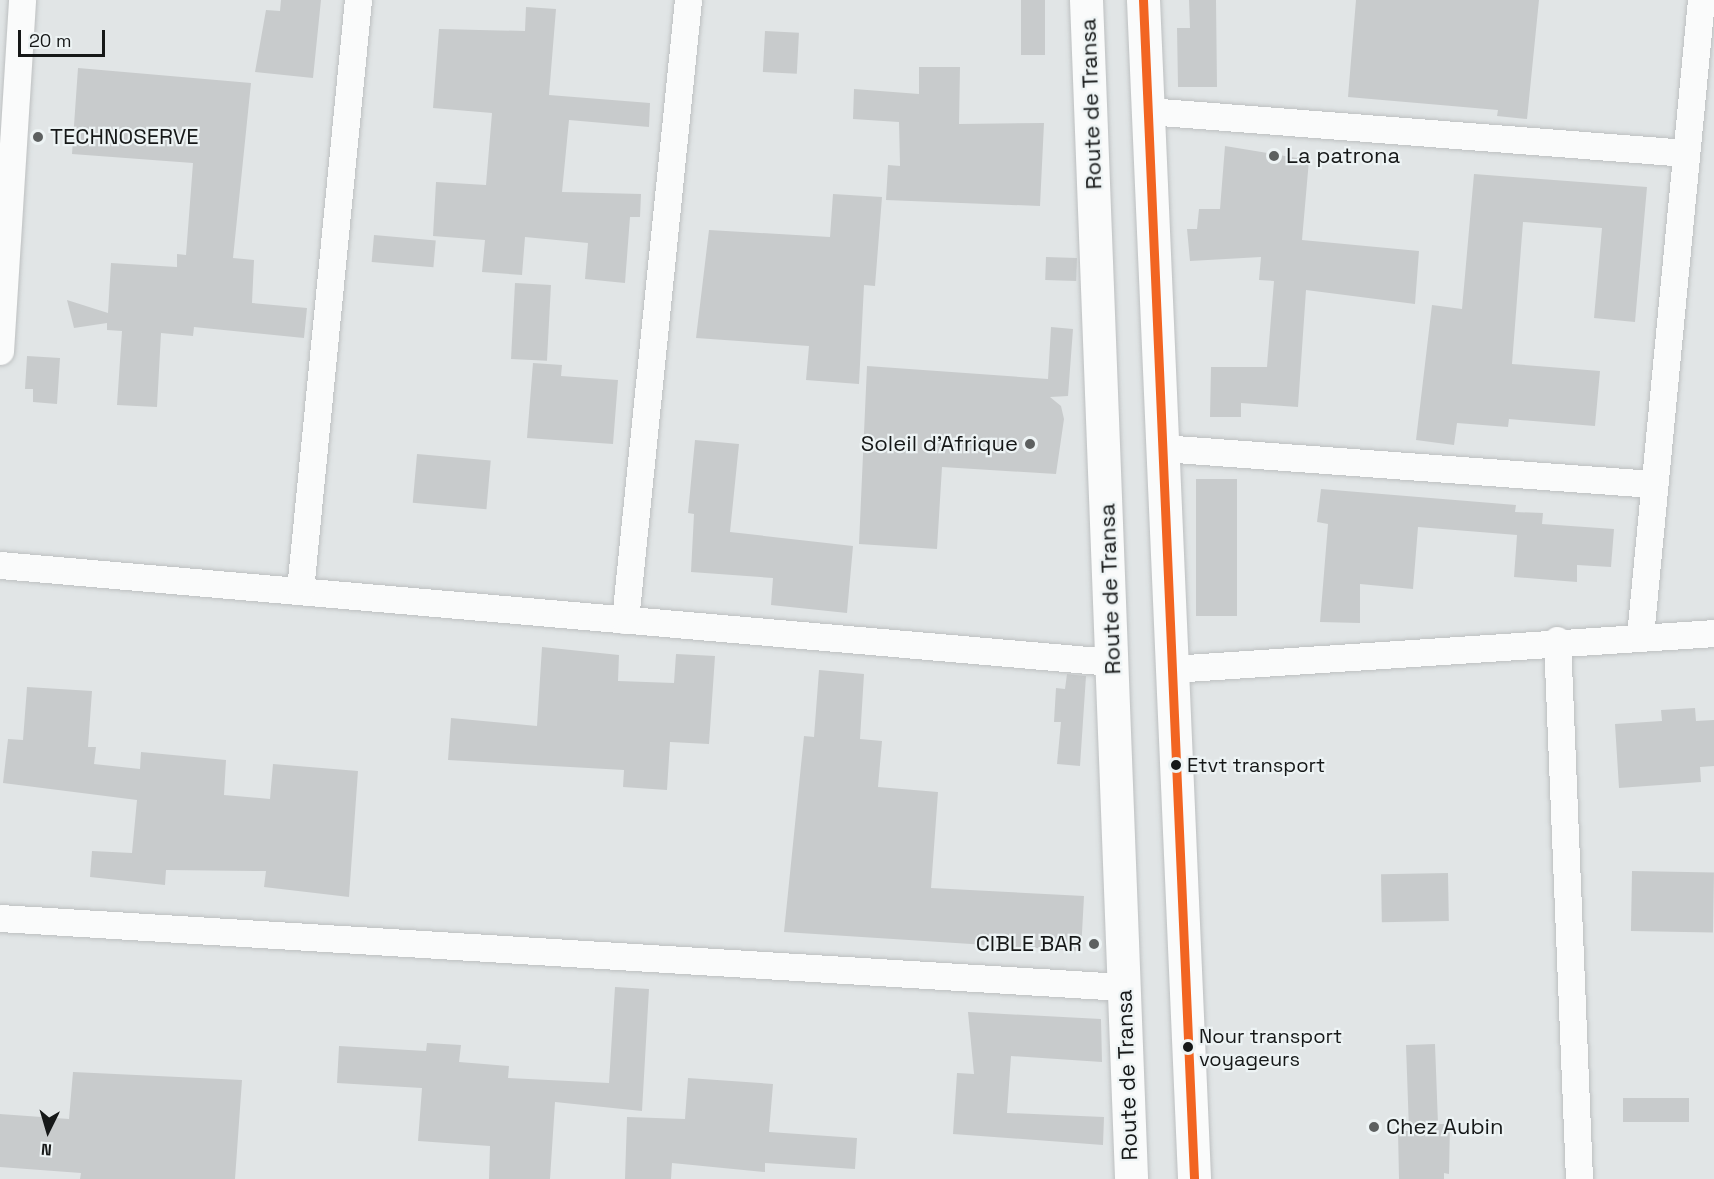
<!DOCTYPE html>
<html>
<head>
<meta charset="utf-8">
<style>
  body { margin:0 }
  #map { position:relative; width:1714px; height:1179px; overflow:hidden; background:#e1e5e6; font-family:"Space Grotesk",sans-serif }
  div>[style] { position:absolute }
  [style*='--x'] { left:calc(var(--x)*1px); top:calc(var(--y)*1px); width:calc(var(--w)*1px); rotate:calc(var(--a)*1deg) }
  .building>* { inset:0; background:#c8cbcc; transform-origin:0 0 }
  .roads { filter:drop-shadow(0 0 2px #bdc0c1) drop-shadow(0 0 2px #bdc0c1) }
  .street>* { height:27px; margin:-13.5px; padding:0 13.5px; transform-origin:13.5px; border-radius:13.5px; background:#fafbfb }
  .primary>* { height:33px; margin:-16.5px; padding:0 16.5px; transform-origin:16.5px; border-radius:16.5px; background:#fafbfb }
  .bus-1>* { height:9px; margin:-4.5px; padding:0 4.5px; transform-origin:4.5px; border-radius:4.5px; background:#f26522 }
  .dots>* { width:16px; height:16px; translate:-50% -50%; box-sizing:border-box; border:3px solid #edf3f4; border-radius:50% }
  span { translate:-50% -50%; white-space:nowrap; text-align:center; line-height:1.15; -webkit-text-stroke:4.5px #edf3f4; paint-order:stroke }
  .bus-label { font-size:20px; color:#161818 }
  .left { translate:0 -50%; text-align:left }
  .street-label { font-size:22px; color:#161818 }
  .poi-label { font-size:22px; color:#161818 }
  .right { translate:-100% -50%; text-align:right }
  .north { position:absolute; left:18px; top:1101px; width:60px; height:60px; -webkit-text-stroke:4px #edf3f4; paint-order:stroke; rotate:185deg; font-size:16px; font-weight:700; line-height:24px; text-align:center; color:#161818 }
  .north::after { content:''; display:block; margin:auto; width:21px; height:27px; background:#161818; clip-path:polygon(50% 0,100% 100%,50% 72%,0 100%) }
  .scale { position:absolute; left:18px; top:30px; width:87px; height:27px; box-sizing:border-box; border:3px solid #161818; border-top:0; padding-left:8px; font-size:18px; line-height:21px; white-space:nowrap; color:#161818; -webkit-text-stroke:4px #edf3f4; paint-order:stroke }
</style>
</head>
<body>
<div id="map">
  <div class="building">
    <div style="clip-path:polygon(281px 0,321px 0,313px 78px,255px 72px,266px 10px,280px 11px)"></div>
    <div style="left:1021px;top:0;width:24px;height:55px"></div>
    <div style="clip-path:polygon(1189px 0,1216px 0,1217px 87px,1178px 87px,1177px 28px,1190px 28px)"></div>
    <div style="clip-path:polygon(1356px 0,1539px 0,1527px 119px,1497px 116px,1498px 110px,1348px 97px)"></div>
    <div style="clip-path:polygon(526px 7px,556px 9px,549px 95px,650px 103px,649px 127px,569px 120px,562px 192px,641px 194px,640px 217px,630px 217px,625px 283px,585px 279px,588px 243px,525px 237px,522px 275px,482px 272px,485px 240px,433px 236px,436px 182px,486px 185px,492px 113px,433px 108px,439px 29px,525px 31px)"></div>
    <div style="left:765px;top:31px;width:34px;height:41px;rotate:3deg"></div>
    <div style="clip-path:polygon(919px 67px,960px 67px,959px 124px,1044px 123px,1040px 206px,886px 200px,888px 165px,900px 166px,899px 122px,853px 119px,854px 89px,919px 94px)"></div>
    <div style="clip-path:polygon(78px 68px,251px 83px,233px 258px,254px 260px,252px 303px,307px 308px,304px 338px,194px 327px,193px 336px,161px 333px,157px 407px,117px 405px,122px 331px,107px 330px,107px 323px,74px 328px,67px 300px,108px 313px,111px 263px,177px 267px,177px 254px,186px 255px,193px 163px,72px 154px)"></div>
    <div style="clip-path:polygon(1225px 146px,1309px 160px,1302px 240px,1419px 251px,1415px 304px,1306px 290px,1298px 407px,1241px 403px,1241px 417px,1210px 417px,1211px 367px,1267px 367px,1274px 281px,1259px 280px,1261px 257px,1190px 261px,1187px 229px,1197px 229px,1199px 209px,1220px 209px)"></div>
    <div style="clip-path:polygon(1474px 174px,1647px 187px,1635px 322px,1594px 318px,1602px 228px,1523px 222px,1512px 364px,1600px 371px,1595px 426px,1509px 419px,1508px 427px,1457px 423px,1454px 445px,1416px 440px,1432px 305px,1462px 309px)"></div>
    <div style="clip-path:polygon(833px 194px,882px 197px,875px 286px,864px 285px,859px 384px,806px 380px,809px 346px,696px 338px,709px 230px,830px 237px)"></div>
    <div style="left:374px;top:235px;width:62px;height:27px;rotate:5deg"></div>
    <div style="left:1046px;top:257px;width:31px;height:23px;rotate:2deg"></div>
    <div style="left:515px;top:283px;width:36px;height:76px;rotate:3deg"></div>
    <div style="clip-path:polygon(1051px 327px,1073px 329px,1068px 396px,1050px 397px,1061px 406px,1064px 419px,1056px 474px,942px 467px,937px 549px,859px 544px,867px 366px,1048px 379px)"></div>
    <div style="clip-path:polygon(27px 356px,60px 358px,57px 404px,33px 402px,33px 389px,25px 389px)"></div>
    <div style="clip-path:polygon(533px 363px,562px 365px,561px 376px,618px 380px,613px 444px,527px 438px)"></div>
    <div style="clip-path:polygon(695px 440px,739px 444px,730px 532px,853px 546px,847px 613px,771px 605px,773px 578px,691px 572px,694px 514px,688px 513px)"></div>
    <div style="left:417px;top:454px;width:74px;height:49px;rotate:5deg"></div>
    <div style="left:1196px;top:479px;width:41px;height:137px"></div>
    <div style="clip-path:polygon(1321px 489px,1516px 505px,1515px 512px,1543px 513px,1542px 524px,1614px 529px,1611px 567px,1577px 565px,1577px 582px,1514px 577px,1517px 535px,1418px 527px,1413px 589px,1360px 584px,1360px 623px,1320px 622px,1328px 524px,1317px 522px)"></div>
    <div style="clip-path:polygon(542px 647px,619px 655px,618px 681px,674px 683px,676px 654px,715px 656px,709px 744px,670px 742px,667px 790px,623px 787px,624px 770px,448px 760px,451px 718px,537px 726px)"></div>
    <div style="clip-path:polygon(819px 670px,864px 674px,860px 739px,882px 741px,878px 787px,938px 792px,931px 888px,1084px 896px,1081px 951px,784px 932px,804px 736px,814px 737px)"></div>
    <div style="clip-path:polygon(1067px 674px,1086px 676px,1080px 766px,1057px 764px,1061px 722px,1054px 722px,1056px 688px,1065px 689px)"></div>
    <div style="clip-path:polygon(27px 687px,92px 691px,88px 747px,96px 747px,94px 764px,140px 769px,141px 752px,226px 760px,224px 795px,270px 799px,273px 764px,358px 771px,349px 897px,264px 887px,266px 871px,166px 870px,165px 885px,90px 877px,92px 851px,132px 853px,137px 800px,3px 783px,8px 739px,23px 740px)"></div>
    <div style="clip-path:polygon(1695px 708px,1696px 721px,1714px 720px,1714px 766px,1700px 767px,1701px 782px,1619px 788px,1615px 724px,1662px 721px,1661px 710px)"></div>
    <div style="left:1632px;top:871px;width:82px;height:60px;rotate:1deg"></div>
    <div style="left:1448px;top:873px;width:48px;height:67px;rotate:89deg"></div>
    <div style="clip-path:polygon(615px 987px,649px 989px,642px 1111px,555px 1102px,550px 1179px,489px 1179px,490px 1146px,418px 1141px,422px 1088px,337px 1083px,339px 1046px,426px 1051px,427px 1043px,461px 1045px,459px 1062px,509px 1066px,508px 1078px,609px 1083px)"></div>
    <div style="clip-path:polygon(968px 1012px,1101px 1019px,1102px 1062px,1011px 1056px,1007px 1113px,1104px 1117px,1103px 1145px,953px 1134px,957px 1073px,974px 1074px)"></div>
    <div style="clip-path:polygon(1435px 1044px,1438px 1124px,1450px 1124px,1449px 1174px,1444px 1173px,1444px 1179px,1399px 1179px,1398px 1131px,1409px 1131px,1406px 1045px)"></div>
    <div style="clip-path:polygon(73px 1072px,242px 1080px,235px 1179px,80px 1179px,81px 1173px,0 1167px,0 1114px,69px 1119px)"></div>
    <div style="clip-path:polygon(688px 1078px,773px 1084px,769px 1132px,857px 1138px,855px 1169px,765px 1163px,765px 1172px,672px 1163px,671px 1179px,625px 1179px,627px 1117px,685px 1119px)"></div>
    <div style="left:1689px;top:1098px;width:24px;height:66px;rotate:90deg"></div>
  </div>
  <div class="roads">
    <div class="street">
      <div style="--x:1148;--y:111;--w:540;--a:4.46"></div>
      <div style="--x:0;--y:351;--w:352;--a:-86.4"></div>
      <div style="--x:1162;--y:448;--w:493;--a:4.2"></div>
      <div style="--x:0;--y:565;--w:1116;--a:4.99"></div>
      <div style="--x:300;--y:590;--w:593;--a:-84.39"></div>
      <div style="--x:625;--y:620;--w:623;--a:-84.2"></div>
      <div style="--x:1640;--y:636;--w:639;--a:-84.52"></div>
      <div style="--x:1557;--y:640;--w:539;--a:87.66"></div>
      <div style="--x:1171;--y:669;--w:544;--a:-3.79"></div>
      <div style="--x:0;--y:918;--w:1125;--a:3.52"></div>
    </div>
    <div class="primary">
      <div style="--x:1086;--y:0;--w:1180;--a:87.81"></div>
      <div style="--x:1143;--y:0;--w:1180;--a:87.52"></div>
    </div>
  </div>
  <div class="bus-1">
    <div style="--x:1143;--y:0;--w:1180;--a:87.52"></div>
  </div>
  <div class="dots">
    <div style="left:38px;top:137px;background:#5d6060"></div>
    <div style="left:1274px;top:156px;background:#5d6060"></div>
    <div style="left:1030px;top:444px;background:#5d6060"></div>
    <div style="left:1176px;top:765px;background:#161818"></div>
    <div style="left:1094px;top:944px;background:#5d6060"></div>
    <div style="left:1188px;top:1047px;background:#161818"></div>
    <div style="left:1374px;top:1127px;background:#5d6060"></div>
  </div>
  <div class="bus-label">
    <span class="left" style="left:1187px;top:765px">Etvt transport</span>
    <span class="left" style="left:1199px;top:1048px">Nour transport<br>voyageurs</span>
  </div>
  <div class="street-label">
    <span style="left:1091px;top:104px;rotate:-92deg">Route de Transa</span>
    <span style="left:1110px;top:589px;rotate:-92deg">Route de Transa</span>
    <span style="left:1127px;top:1075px;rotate:-92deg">Route de Transa</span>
  </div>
  <div class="poi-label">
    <span class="left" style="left:50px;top:137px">TECHNOSERVE</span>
    <span class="left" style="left:1286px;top:156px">La patrona</span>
    <span class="right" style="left:1018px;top:444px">Soleil d'Afrique</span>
    <span class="right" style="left:1082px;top:944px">CIBLE BAR</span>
    <span class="left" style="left:1386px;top:1127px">Chez Aubin</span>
  </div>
  <div class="north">N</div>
  <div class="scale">20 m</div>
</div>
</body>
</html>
